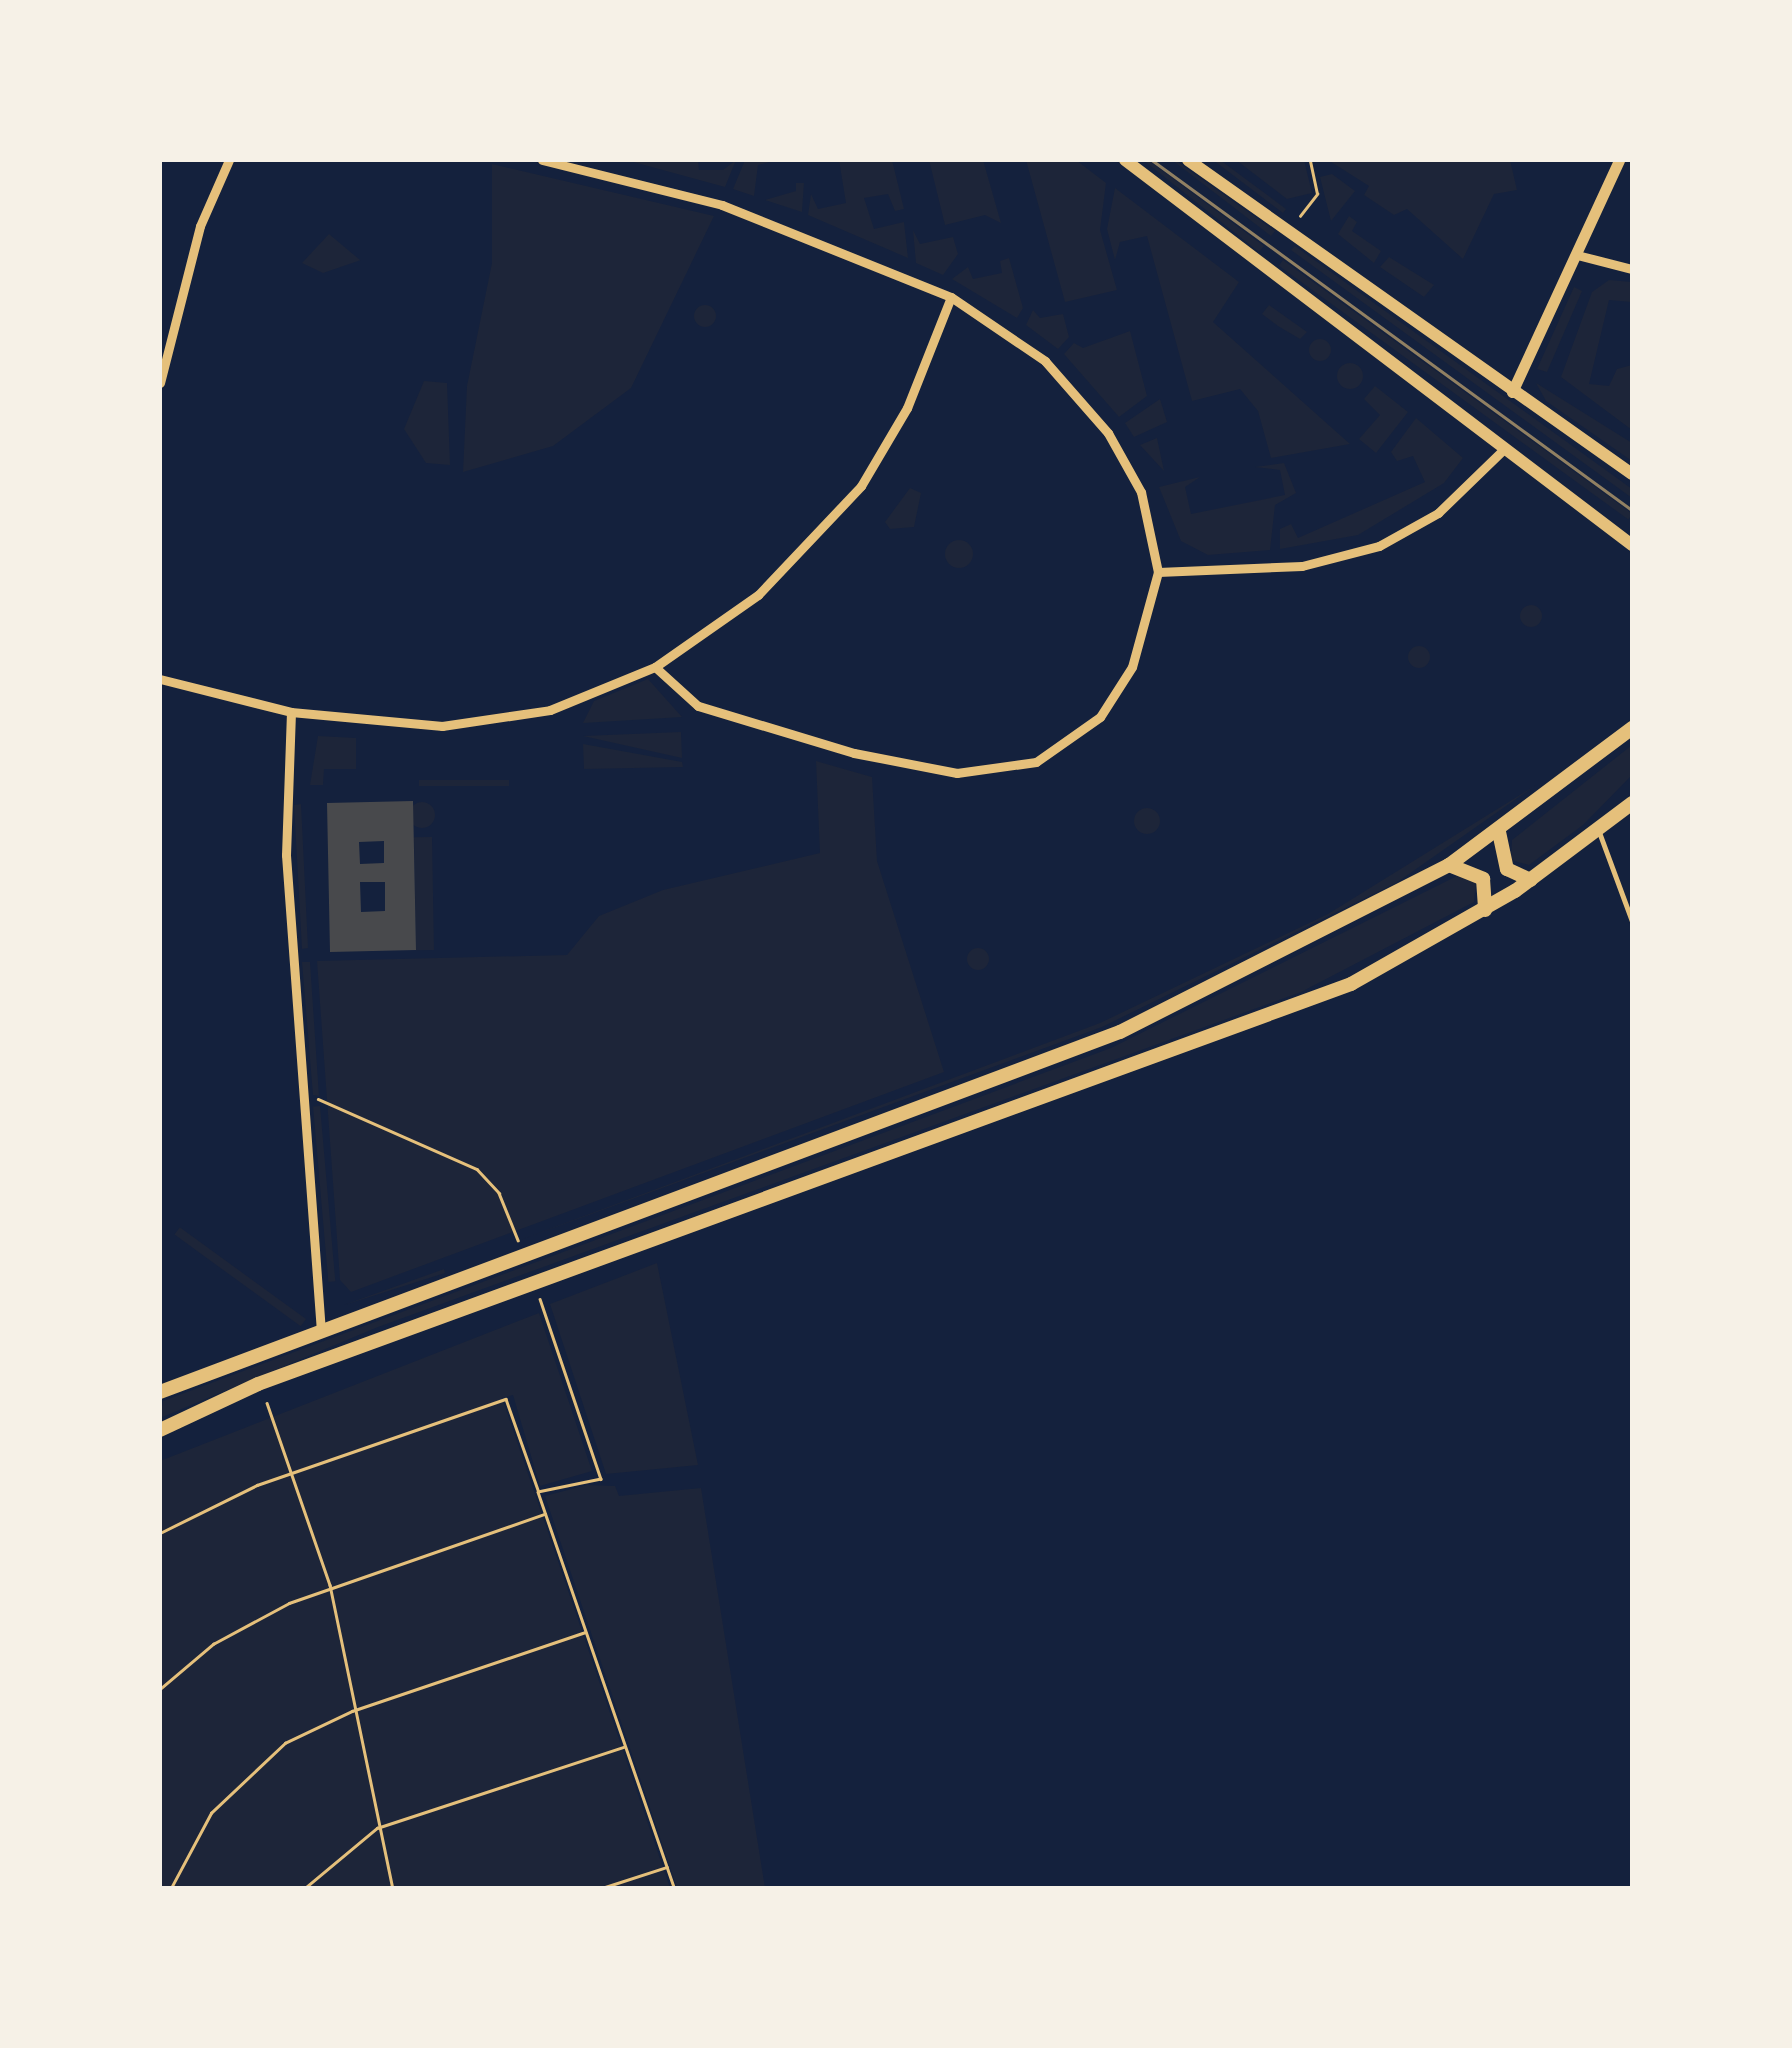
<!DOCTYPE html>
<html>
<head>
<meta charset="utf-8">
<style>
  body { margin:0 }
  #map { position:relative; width:1792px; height:2048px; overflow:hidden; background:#14213d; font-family:Spectral,serif }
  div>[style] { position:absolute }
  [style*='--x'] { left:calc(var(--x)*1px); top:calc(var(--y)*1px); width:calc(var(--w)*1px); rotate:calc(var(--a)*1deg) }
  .green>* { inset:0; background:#1d2539; transform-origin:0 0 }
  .round { border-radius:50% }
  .building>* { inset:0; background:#48494c }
  .path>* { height:2.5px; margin:-1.25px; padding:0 1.25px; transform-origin:1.25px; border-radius:1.25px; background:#e5c07b }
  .service>* { height:5px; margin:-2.5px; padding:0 2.5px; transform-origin:2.5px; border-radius:2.5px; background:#e5c07b }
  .minor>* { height:9px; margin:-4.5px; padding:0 4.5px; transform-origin:4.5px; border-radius:4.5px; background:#e5c07b }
  .tertiary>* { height:11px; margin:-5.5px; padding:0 5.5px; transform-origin:5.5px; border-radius:5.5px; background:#e5c07b }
  .secondary>* { height:12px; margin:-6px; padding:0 6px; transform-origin:6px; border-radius:6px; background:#e5c07b }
  .primary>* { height:14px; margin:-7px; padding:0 7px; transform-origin:7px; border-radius:7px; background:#e5c07b }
  .tram>* { height:2.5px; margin:-1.25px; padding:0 1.25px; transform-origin:1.25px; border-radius:1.25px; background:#918062 }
  span { translate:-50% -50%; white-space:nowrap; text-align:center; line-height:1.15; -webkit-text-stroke:8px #f6f1e7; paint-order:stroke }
  .frame { position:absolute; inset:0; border:162px solid #f6f1e7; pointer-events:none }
</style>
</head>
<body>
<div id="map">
  <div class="green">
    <div style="clip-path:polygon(626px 160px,698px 160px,699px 170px,723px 170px,736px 160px,725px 187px)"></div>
    <div style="clip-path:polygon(745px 160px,777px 160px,758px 165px,754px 196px,733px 189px)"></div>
    <div style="clip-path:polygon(839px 160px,892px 160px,904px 209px,895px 211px,888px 194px,864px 198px,874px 229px,904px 222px,908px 258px,808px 215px,811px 194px,818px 209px,846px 203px)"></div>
    <div style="clip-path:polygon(929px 160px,983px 160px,1001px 223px,985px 215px,945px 225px)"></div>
    <div style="clip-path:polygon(1026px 160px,1076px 160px,1106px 183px,1100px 230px,1117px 290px,1065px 302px)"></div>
    <div style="clip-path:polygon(1143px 160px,1148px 160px,1264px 246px,1259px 252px)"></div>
    <div style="clip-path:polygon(1172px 160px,1175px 160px,1275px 231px,1271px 236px)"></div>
    <div style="clip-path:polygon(1213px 160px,1220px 160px,1286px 209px,1283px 213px)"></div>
    <div style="clip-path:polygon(1236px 160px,1304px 160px,1312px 193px,1287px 199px)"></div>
    <div style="clip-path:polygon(1328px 160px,1510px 160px,1517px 190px,1494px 194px,1463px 259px,1407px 209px,1394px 215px,1364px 195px,1369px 186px)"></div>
    <div style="clip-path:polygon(492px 164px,714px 216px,631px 388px,553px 446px,463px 472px,467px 386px,492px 263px)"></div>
    <div style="clip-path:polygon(1332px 174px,1355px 191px,1331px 221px,1320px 177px)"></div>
    <div style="clip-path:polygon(796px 183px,804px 183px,802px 212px,765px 200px,796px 191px)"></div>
    <div style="clip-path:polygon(1115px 188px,1239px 282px,1213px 322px,1350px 444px,1271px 458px,1258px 411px,1240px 389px,1192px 401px,1147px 236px,1120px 242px,1115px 260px,1107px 229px)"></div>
    <div style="clip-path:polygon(1349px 216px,1357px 222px,1352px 231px,1381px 251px,1374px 263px,1338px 234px)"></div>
    <div style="clip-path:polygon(913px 230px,920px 244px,953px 237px,958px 254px,943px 275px,916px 263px)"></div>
    <div style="clip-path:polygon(329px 234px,360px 260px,361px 260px,323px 273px,302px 263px)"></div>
    <div style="clip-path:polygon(1295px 246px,1632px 489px,1632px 498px,1291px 250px)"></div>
    <div style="clip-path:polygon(1389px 257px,1434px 285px,1424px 297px,1380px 267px)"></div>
    <div style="clip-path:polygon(1009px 258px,1023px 308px,1017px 318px,952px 279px,968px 267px,973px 279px,1002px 273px,1000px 261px)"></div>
    <div style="left:1283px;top:260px;width:432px;height:7px;rotate:36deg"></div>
    <div style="clip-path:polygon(1609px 280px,1632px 282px,1632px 302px,1609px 300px,1589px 384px,1609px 386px,1617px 369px,1632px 365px,1632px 430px,1561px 377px,1592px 292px)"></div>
    <div style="clip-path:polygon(1574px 287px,1582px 291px,1547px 372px,1537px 369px)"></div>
    <div class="round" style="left:694px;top:305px;width:22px;height:22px"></div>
    <div style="clip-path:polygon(1269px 305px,1307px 332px,1300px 339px,1278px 326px,1262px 314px)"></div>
    <div style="clip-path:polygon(1033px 310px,1040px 318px,1063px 314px,1069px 337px,1058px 349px,1026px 325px)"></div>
    <div style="clip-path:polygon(1130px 331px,1147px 396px,1119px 417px,1064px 354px,1074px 343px,1083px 348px)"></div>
    <div class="round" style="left:1309px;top:339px;width:22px;height:22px"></div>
    <div class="round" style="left:1337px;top:363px;width:26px;height:26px"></div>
    <div style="clip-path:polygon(424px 381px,447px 383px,450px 465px,426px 463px,404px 429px)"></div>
    <div style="clip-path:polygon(1536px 383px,1632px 443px,1632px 461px,1546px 401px)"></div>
    <div style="clip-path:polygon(1375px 386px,1408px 412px,1376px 453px,1359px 439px,1380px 415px,1364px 399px)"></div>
    <div style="clip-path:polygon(1160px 399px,1167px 422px,1134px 437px,1125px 423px)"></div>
    <div style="clip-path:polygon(1416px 418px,1463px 458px,1444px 483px,1358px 535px,1280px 549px,1280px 529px,1291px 524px,1298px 538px,1425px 482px,1413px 456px,1397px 461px,1391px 452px)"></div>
    <div style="clip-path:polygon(1157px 438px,1164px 471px,1140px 445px)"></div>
    <div style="clip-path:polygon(1284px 463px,1296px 493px,1275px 505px,1270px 550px,1208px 555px,1181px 541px,1159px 487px,1200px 477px,1185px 487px,1191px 514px,1285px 495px,1280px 470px,1255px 467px)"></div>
    <div style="clip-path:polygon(910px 488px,921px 493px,914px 527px,890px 529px,885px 522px)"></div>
    <div class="round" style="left:945px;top:540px;width:28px;height:28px"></div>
    <div class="round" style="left:1520px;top:605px;width:22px;height:22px"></div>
    <div class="round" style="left:1408px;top:646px;width:22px;height:22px"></div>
    <div style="clip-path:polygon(648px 679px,682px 717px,583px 723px,594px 701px)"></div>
    <div style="clip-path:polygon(681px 732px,682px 758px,583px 736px)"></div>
    <div style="clip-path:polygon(318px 736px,356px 738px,356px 769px,324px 769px,323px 785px,310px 785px)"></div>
    <div style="clip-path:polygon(583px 744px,682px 762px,683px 767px,584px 769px)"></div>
    <div style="clip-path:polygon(1632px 745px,1632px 775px,1583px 825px,1529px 865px,1511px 860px,1512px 840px)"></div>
    <div style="clip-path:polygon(816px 761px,872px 777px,877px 861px,944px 1072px,351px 1292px,340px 1280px,317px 961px,567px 955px,599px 916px,663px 890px,820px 853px)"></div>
    <div style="left:509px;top:780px;width:6px;height:90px;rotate:90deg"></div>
    <div style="clip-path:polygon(1536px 785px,1396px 883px,1102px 1027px,496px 1249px,1100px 1023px,1328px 914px)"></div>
    <div class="round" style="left:409px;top:802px;width:26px;height:26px"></div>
    <div style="clip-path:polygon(301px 804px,308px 948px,302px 949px,294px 805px)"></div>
    <div class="round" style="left:1134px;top:808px;width:26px;height:26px"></div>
    <div style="left:432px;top:837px;width:113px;height:18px;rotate:89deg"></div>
    <div style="clip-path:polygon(1461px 874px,1476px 881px,1474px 902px,1301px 992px,378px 1327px,160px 1418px,163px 1401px,1111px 1048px)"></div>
    <div class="round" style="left:967px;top:948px;width:22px;height:22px"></div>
    <div style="clip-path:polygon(302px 962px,310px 962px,319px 1096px,313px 1095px)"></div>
    <div style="left:320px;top:1106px;width:176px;height:7px;rotate:85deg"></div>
    <div style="clip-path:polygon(657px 1263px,698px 1465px,606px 1474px,550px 1304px)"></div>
    <div style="clip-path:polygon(444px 1269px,445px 1273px,344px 1305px)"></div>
    <div style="clip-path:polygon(539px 1313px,592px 1471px,540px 1486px,513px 1395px,502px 1398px,670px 1888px,160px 1888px,160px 1461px)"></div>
    <div style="left:306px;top:1319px;width:9px;height:156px;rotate:126deg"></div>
    <div style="clip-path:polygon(587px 1485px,615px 1486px,619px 1496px,701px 1488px,765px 1888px,677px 1888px,545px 1496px)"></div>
  </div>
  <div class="building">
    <div style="clip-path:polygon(evenodd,413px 801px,416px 950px,330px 952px,327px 803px,413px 801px,384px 841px,384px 863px,360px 864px,359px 842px,384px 841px,413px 801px,360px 882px,385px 882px,385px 911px,361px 912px,360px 882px)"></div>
  </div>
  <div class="path">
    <div style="--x:1300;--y:216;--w:28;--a:-52"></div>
    <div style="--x:1317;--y:194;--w:35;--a:-102"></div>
    <div style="--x:318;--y:1099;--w:174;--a:23.8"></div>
    <div style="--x:477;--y:1169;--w:33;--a:47"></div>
    <div style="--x:499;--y:1193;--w:51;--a:68"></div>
    <div style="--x:540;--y:1299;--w:190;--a:71.3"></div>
    <div style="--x:601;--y:1479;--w:64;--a:168.3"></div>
    <div style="--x:538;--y:1492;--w:419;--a:71"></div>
    <div style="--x:267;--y:1403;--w:193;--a:70.9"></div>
    <div style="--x:330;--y:1585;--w:309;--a:78.3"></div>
    <div style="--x:160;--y:1533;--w:108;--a:-26.3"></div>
    <div style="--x:257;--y:1485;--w:263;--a:-19.1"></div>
    <div style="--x:506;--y:1399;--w:96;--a:70.6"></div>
    <div style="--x:160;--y:1689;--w:70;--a:-40.3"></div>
    <div style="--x:213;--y:1644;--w:86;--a:-28.3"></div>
    <div style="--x:289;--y:1603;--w:271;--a:-19.2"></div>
    <div style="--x:171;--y:1888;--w:85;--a:-61.9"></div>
    <div style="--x:211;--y:1813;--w:102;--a:-43.4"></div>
    <div style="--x:285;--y:1743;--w:74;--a:-25.5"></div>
    <div style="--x:352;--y:1711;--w:246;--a:-18.7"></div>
    <div style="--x:305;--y:1888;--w:94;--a:-39.8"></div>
    <div style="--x:377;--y:1828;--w:260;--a:-18.2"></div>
    <div style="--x:602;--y:1888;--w:68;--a:-17.9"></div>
  </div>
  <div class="service">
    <div style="--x:1599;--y:832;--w:95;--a:69.7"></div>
  </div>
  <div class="minor">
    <div style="--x:542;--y:160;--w:186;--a:14"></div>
    <div style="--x:722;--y:205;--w:247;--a:21.9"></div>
    <div style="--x:951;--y:297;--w:114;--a:34.2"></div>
    <div style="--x:1045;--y:361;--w:96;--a:48.8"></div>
    <div style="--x:1108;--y:433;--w:68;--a:60.8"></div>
    <div style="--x:1141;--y:492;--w:82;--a:78"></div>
    <div style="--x:1158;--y:572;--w:98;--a:105.3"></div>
    <div style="--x:1132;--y:667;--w:59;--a:122.6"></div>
    <div style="--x:1100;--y:717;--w:78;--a:144.9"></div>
    <div style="--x:1036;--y:762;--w:80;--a:172.1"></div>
    <div style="--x:957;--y:773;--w:105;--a:-169"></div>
    <div style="--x:854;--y:753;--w:163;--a:-163.2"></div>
    <div style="--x:698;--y:706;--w:58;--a:-137.8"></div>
    <div style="--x:1577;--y:255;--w:57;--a:14.3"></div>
    <div style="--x:160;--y:383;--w:162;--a:-75.7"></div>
    <div style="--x:200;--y:226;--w:72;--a:-66.3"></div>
    <div style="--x:1158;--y:572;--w:144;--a:-2.4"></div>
    <div style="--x:1302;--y:566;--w:80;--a:-14.6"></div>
    <div style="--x:1379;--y:546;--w:68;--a:-29.2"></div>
    <div style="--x:1438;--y:513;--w:93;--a:-44.1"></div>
    <div style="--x:160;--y:679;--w:135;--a:14.1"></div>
    <div style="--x:291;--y:712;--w:152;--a:5.3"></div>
    <div style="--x:442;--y:726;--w:109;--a:-8.4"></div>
    <div style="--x:550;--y:710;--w:113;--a:-22.3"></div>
    <div style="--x:655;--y:667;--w:126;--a:-35"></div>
    <div style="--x:758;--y:595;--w:150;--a:-46.6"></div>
    <div style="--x:861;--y:486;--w:91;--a:-59.5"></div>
    <div style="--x:907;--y:408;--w:119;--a:-68.4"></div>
    <div style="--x:291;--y:712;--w:143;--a:92"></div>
    <div style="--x:286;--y:855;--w:478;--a:85.8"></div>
  </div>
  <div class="tertiary">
    <div style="--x:1512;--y:392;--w:255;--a:-65.2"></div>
  </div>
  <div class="secondary">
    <div style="--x:1125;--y:160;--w:637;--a:37.21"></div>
    <div style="--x:1188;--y:160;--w:544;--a:35.27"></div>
  </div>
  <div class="primary">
    <div style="--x:1499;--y:832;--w:38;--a:78"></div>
    <div style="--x:1507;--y:869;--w:26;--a:25"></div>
    <div style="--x:1449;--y:865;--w:37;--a:22"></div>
    <div style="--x:1483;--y:879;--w:31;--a:86"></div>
    <div style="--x:160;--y:1392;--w:1025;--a:-20.56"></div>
    <div style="--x:1120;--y:1032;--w:369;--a:-26.9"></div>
    <div style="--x:1449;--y:865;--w:229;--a:-36.8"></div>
    <div style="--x:160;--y:1430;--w:108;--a:-25.1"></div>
    <div style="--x:258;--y:1384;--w:1164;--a:-20.1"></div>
    <div style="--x:1351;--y:984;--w:189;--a:-29.6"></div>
    <div style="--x:1515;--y:891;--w:146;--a:-36.9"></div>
  </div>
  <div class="tram">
    <div style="--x:1152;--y:160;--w:594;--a:36.1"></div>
  </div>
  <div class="frame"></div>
</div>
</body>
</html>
